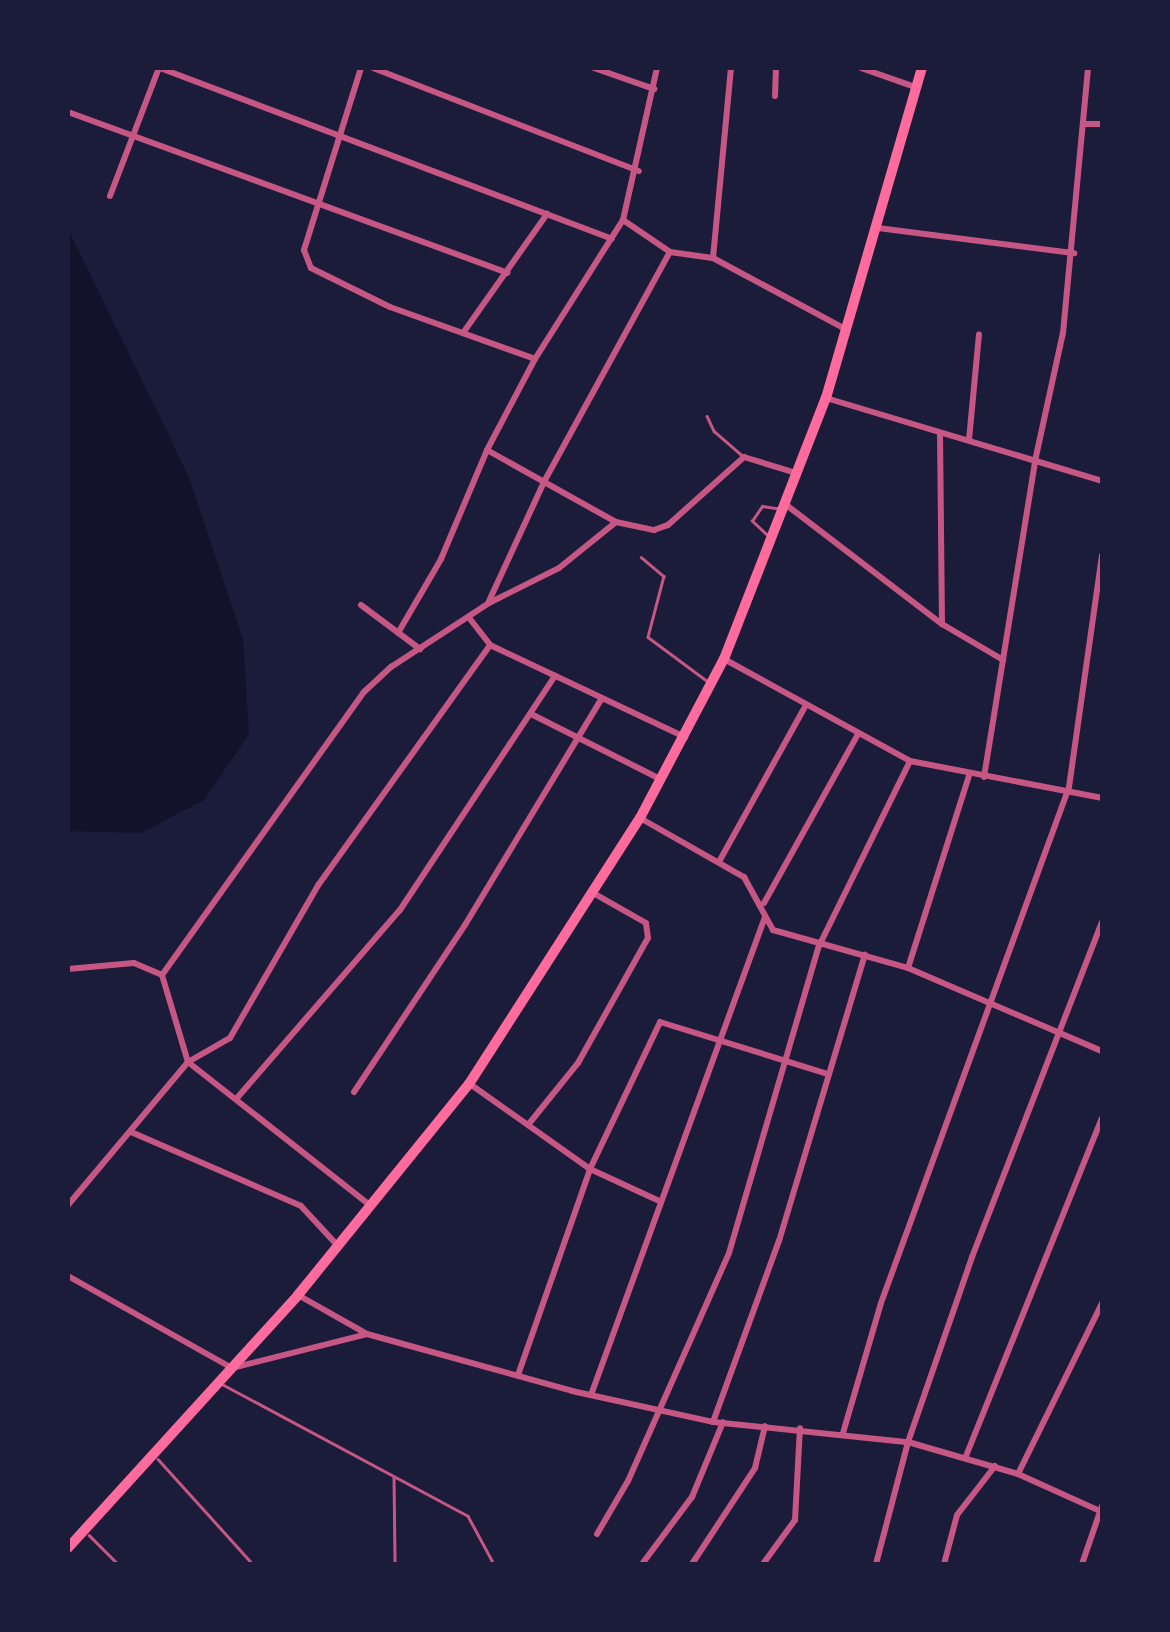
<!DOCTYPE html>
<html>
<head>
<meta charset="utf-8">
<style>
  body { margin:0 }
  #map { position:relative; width:1170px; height:1632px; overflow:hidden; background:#1b1b3a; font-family:"DejaVu Sans",sans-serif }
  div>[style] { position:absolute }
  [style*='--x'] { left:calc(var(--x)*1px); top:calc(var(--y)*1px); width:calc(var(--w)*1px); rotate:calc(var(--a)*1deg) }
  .water>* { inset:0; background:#12122b }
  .service>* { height:2.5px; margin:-1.25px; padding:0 1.25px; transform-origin:1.25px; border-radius:1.25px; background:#c65784 }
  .minor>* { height:6px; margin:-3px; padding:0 3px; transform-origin:3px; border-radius:3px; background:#c65784 }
  .trunk>* { height:10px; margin:-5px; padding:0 5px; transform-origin:5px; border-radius:5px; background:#ff6b9d }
  span { translate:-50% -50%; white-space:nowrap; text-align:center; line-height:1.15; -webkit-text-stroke:10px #1b1b3a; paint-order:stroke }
  .frame { position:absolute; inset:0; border:70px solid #1b1b3a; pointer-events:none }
</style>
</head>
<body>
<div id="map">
  <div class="water">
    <div style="clip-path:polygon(68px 229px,188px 475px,243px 640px,249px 734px,204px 800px,141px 833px,68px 831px)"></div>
  </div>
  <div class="service">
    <div style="--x:707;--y:416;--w:17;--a:65"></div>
    <div style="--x:714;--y:431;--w:38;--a:41"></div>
    <div style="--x:768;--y:536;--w:22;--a:-137"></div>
    <div style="--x:752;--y:521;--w:18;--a:-56"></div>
    <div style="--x:762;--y:506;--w:15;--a:8"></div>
    <div style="--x:641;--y:557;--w:30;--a:40"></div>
    <div style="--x:664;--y:576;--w:63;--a:104.7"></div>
    <div style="--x:648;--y:637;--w:72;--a:36.6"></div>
    <div style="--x:222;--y:1384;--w:279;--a:28.2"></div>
    <div style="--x:468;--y:1516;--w:55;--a:61.6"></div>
    <div style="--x:158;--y:1459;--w:142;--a:47.9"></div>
    <div style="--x:394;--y:1477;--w:87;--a:89.3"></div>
    <div style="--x:89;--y:1535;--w:41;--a:45"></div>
  </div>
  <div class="minor">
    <div style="--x:160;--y:68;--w:483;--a:20.7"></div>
    <div style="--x:361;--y:68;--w:191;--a:107.4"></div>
    <div style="--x:304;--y:250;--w:19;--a:69"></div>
    <div style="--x:311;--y:268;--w:88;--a:26.3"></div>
    <div style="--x:390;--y:307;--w:154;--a:19.7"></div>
    <div style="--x:535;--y:359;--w:165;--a:-57.7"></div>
    <div style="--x:623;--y:220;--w:156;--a:-77.4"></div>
    <div style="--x:373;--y:68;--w:285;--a:21.2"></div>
    <div style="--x:594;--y:68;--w:64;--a:19.3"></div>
    <div style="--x:861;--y:68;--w:57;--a:19.4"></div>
    <div style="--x:775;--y:96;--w:28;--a:-88"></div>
    <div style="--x:68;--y:112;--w:468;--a:20.1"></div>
    <div style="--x:1084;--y:124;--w:18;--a:0"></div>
    <div style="--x:110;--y:196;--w:137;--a:-69.1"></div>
    <div style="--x:623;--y:220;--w:57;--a:34.2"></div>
    <div style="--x:670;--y:252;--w:43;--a:7.9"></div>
    <div style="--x:713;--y:258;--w:152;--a:28.2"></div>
    <div style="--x:878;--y:228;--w:198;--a:7.3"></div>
    <div style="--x:713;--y:258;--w:191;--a:-84.6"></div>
    <div style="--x:463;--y:333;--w:146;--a:-54.8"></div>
    <div style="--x:826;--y:398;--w:288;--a:16.7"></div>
    <div style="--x:940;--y:433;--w:191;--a:89.4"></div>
    <div style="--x:969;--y:440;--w:106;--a:-84.6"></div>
    <div style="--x:487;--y:450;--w:103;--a:-62.2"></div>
    <div style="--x:785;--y:504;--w:198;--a:37.4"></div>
    <div style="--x:942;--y:624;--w:71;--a:30.5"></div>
    <div style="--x:489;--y:601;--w:133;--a:-65.2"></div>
    <div style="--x:545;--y:480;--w:260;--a:-61.3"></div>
    <div style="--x:361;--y:605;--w:74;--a:36.7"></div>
    <div style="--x:470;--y:619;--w:33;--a:52"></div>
    <div style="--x:490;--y:645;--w:216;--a:25.3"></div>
    <div style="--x:398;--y:633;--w:86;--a:-59.8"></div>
    <div style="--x:441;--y:559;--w:118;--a:-67.1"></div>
    <div style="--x:487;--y:450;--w:148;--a:29.2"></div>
    <div style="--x:616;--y:522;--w:39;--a:12"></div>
    <div style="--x:654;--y:530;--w:15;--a:-20"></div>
    <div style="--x:668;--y:525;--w:102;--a:-41.8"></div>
    <div style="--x:744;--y:457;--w:54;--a:17.1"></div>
    <div style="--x:724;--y:659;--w:212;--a:28.7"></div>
    <div style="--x:910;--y:761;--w:196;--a:10.9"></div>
    <div style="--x:531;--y:714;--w:144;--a:26.7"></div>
    <div style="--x:984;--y:777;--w:320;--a:-80.8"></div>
    <div style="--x:1035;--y:461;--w:131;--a:-77.7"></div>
    <div style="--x:1063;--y:333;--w:266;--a:-84.6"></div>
    <div style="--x:640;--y:818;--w:120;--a:29.6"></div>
    <div style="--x:744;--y:877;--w:60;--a:61.3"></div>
    <div style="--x:773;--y:930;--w:140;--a:15.7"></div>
    <div style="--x:908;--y:968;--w:211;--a:23.2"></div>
    <div style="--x:720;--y:860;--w:177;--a:-61"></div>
    <div style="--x:764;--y:903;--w:193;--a:-60.9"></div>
    <div style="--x:908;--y:968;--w:201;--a:-72.4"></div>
    <div style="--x:68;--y:969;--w:66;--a:-5.2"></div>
    <div style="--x:134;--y:963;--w:30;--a:23"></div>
    <div style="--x:162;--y:975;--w:91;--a:73.4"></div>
    <div style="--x:188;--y:1062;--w:233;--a:38.2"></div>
    <div style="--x:162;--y:975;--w:348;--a:-54.5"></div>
    <div style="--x:364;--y:692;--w:37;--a:-43"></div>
    <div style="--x:391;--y:667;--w:117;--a:-33.1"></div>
    <div style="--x:489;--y:603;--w:78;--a:-26.6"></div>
    <div style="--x:559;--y:568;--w:73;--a:-38.9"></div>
    <div style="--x:470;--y:1084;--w:147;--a:35.3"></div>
    <div style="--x:590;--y:1169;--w:74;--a:24.8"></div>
    <div style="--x:354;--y:1092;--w:201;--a:-56.4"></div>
    <div style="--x:465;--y:925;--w:265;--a:-58.9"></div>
    <div style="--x:237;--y:1098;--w:249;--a:-49.1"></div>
    <div style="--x:400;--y:910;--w:281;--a:-56.5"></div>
    <div style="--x:528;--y:1125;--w:80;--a:-51.1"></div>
    <div style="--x:578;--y:1063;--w:143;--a:-60.8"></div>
    <div style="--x:648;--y:938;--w:15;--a:-98"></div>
    <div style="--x:646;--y:923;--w:61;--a:-150.5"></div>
    <div style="--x:131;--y:1132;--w:185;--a:23.5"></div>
    <div style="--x:301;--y:1206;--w:56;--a:47.2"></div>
    <div style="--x:68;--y:1205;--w:187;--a:-50"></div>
    <div style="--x:188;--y:1062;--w:48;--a:-29.7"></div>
    <div style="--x:230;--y:1038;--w:178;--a:-60"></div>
    <div style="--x:319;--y:884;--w:294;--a:-54.4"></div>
    <div style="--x:68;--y:1276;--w:188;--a:29.3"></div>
    <div style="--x:232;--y:1368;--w:139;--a:-14.1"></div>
    <div style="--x:298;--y:1295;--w:79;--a:29.5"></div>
    <div style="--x:367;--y:1334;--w:213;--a:15.5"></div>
    <div style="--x:572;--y:1391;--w:144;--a:12.4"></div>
    <div style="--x:713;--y:1422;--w:196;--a:5.9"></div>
    <div style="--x:908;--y:1442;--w:115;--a:16.2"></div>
    <div style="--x:1018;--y:1474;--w:92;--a:24.3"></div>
    <div style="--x:518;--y:1375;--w:218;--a:-70.7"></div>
    <div style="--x:590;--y:1169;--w:163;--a:-64.5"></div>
    <div style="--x:660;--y:1022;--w:176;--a:17.2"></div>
    <div style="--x:591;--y:1395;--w:509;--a:-70"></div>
    <div style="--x:713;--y:1422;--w:193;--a:-70"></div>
    <div style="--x:779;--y:1241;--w:299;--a:-73.3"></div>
    <div style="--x:843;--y:1433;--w:135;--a:-73.7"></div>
    <div style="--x:881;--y:1303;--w:549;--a:-69.98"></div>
    <div style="--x:1069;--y:787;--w:234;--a:-81.9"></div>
    <div style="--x:966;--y:1456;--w:364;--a:-68.1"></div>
    <div style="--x:1018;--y:1474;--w:191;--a:-63.8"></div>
    <div style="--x:597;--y:1534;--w:61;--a:-59.7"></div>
    <div style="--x:628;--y:1481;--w:249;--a:-66.1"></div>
    <div style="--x:729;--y:1253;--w:320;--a:-73.7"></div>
    <div style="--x:819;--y:946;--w:206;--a:-63.8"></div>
    <div style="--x:642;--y:1564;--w:84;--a:-53.3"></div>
    <div style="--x:692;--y:1497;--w:81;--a:-67.5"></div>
    <div style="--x:692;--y:1564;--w:115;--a:-56.7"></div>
    <div style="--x:755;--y:1468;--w:43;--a:-76.6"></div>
    <div style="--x:763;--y:1564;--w:54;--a:-54"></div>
    <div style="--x:795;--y:1520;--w:92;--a:-86.9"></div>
    <div style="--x:876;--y:1564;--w:126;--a:-75.3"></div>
    <div style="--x:908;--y:1442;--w:196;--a:-70.9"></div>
    <div style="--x:972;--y:1257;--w:359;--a:-68.8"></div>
    <div style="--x:944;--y:1564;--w:51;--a:-75.1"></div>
    <div style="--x:957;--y:1515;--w:62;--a:-52.2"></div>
    <div style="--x:1082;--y:1564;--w:61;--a:-71"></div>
  </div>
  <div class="trunk">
    <div style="--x:68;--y:1548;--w:342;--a:-47.7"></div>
    <div style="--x:298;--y:1295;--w:272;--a:-51"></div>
    <div style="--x:469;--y:1084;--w:316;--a:-57.3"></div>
    <div style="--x:640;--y:818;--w:180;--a:-62.2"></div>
    <div style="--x:724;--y:659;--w:280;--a:-68.7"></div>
    <div style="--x:826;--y:398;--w:344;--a:-73.8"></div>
  </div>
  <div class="frame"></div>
</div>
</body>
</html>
